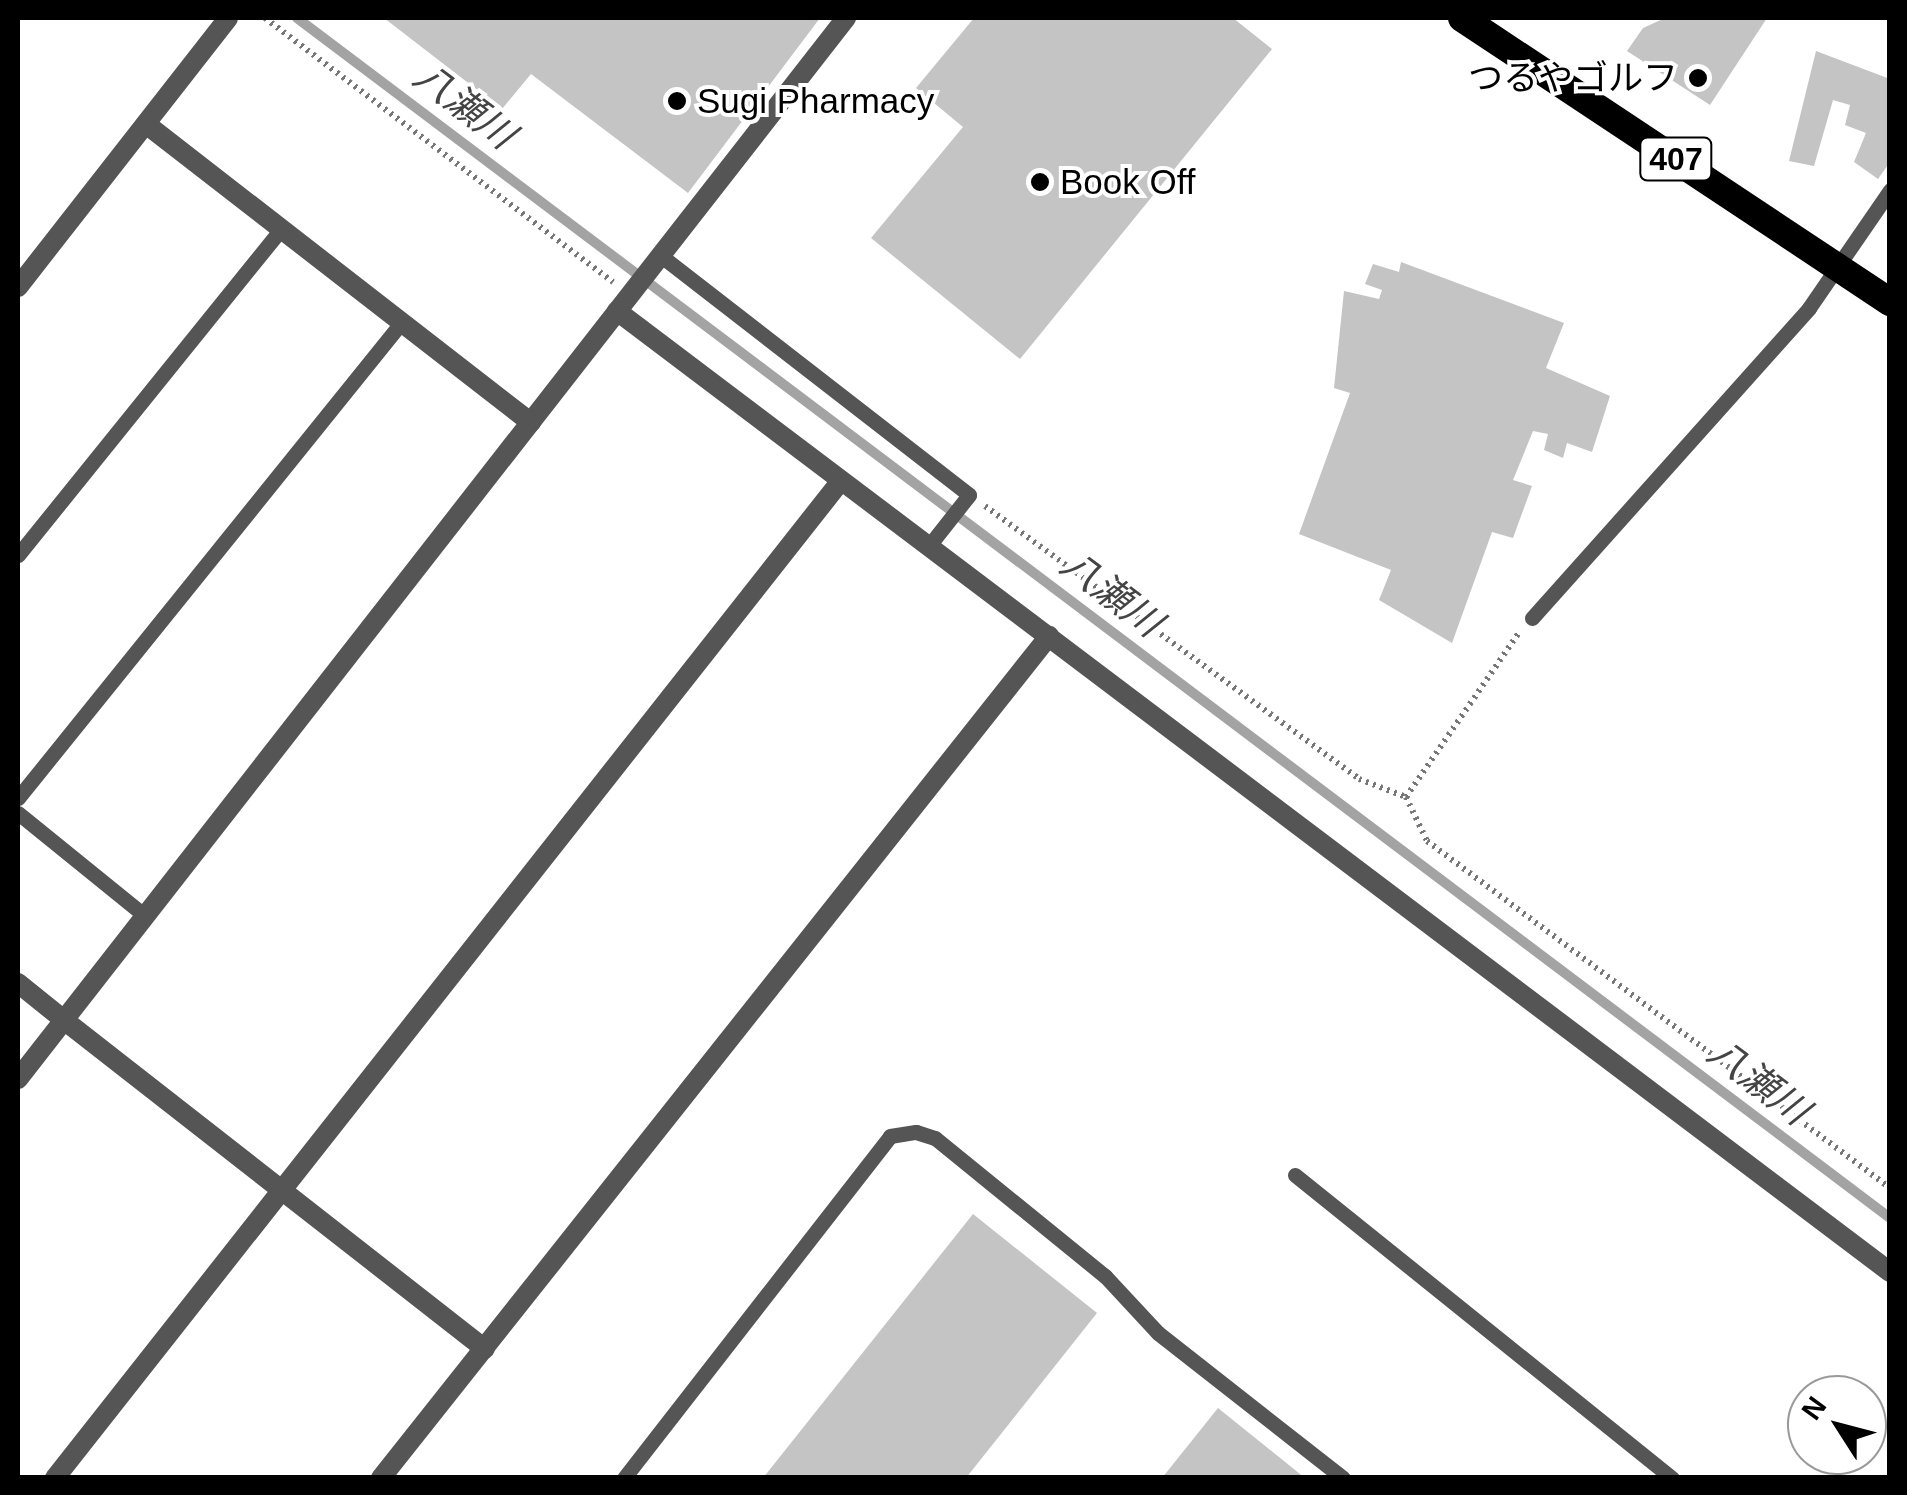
<!DOCTYPE html>
<html>
<head>
<meta charset="utf-8">
<style>
  body { margin:0 }
  #map { position:relative; width:1907px; height:1495px; overflow:hidden; background:#fff; font-family:Arial,"Noto Sans JP",sans-serif }
  div>[style] { position:absolute }
  [style*='--x'] { left:calc(var(--x)*1px); top:calc(var(--y)*1px); width:calc(var(--w)*1px); rotate:calc(var(--a)*1deg) }
  .stream>* { height:10px; margin:-5px; padding:0 5px; transform-origin:5px; border-radius:5px; background:#a3a3a3 }
  .building>* { inset:0; background:#c4c4c4 }
  .path>* { height:6px; margin-top:-3px; transform-origin:0; background:repeating-linear-gradient(90deg,#777 0 2.5px,transparent 0 7.5px) }
  .service>* { height:15px; margin:-7.5px; padding:0 7.5px; transform-origin:7.5px; border-radius:7.5px; background:#555 }
  .minor>* { height:20px; margin:-10px; padding:0 10px; transform-origin:10px; border-radius:10px; background:#555 }
  .tertiary>* { height:20px; margin:-10px; padding:0 10px; transform-origin:10px; border-radius:10px; background:#555 }
  .trunk>* { height:28px; margin:-14px; padding:0 14px; transform-origin:14px; border-radius:14px; background:#000 }
  .dots>* { width:28px; height:28px; translate:-50% -50%; box-sizing:border-box; border:5px solid #fff; border-radius:50% }
  span { translate:-50% -50%; white-space:nowrap; text-align:center; line-height:1.15; -webkit-text-stroke:8px #fff; paint-order:stroke }
  .shield-label span { padding:2px 8px; background:#fff; border:2px solid; border-radius:8px; -webkit-text-stroke-width:0 }
  .shield-label { font-size:32px; color:#000; font-weight:700 }
  .poi-label { font-size:35px; color:#000 }
  .right { translate:-100% -50%; text-align:right }
  .left { translate:0 -50%; text-align:left }
  .water-label { font-size:38px; color:#444; font-style:italic }
  .frame { position:absolute; inset:0; border:20px solid #000; pointer-events:none }
  .north { position:absolute; left:1787px; top:1375px; width:100px; height:100px; box-sizing:border-box; background:#fff; border:2px solid #999; border-radius:50%; rotate:306deg; font-size:28px; font-weight:700; line-height:40px; text-align:center; color:#000 }
  .north::after { content:''; display:block; margin:auto; width:35px; height:45px; background:#000; clip-path:polygon(50% 0,100% 100%,50% 72%,0 100%) }
</style>
</head>
<body>
<div id="map">
  <div class="stream">
    <div style="--x:297;--y:18;--w:1994;--a:36.99"></div>
  </div>
  <div class="building">
    <div style="clip-path:polygon(384px 18px,820px 18px,688px 193px,531px 74px,502px 109px)"></div>
    <div style="clip-path:polygon(974px 18px,1233px 18px,1272px 49px,1020px 359px,871px 238px,963px 127px,916px 88px)"></div>
    <div style="clip-path:polygon(1665px 18px,1767px 18px,1710px 105px,1627px 51px,1643px 28px)"></div>
    <div style="clip-path:polygon(1816px 51px,1890px 79px,1890px 162px,1878px 179px,1854px 162px,1866px 133px,1845px 125px,1850px 105px,1833px 100px,1814px 166px,1789px 161px)"></div>
    <div style="clip-path:polygon(1401px 262px,1564px 323px,1546px 368px,1610px 396px,1592px 452px,1567px 443px,1563px 458px,1544px 450px,1548px 434px,1533px 431px,1513px 480px,1532px 486px,1513px 538px,1492px 532px,1452px 643px,1379px 600px,1391px 570px,1299px 534px,1350px 393px,1334px 388px,1344px 291px,1379px 299px,1382px 290px,1365px 284px,1373px 264px,1399px 272px)"></div>
    <div style="clip-path:polygon(973px 1214px,1097px 1313px,966px 1478px,763px 1478px)"></div>
    <div style="clip-path:polygon(1218px 1408px,1305px 1478px,1162px 1478px)"></div>
  </div>
  <div class="path">
    <div style="--x:265;--y:18;--w:437;--a:37.2"></div>
    <div style="--x:985;--y:506;--w:463;--a:36.1"></div>
    <div style="--x:1359;--y:779;--w:50;--a:21"></div>
    <div style="--x:1406;--y:797;--w:49;--a:64.5"></div>
    <div style="--x:1427;--y:841;--w:579;--a:36.85"></div>
    <div style="--x:1406;--y:797;--w:198;--a:-55.5"></div>
  </div>
  <div class="service">
    <div style="--x:660;--y:255;--w:391;--a:37.8"></div>
    <div style="--x:969;--y:495;--w:66;--a:128.3"></div>
    <div style="--x:18;--y:555;--w:419;--a:-51.1"></div>
    <div style="--x:1532;--y:618;--w:416;--a:-48.2"></div>
    <div style="--x:1809;--y:308;--w:143;--a:-55.5"></div>
    <div style="--x:18;--y:798;--w:610;--a:-51.12"></div>
    <div style="--x:18;--y:813;--w:164;--a:39"></div>
    <div style="--x:1295;--y:1175;--w:484;--a:38.8"></div>
    <div style="--x:624;--y:1478;--w:433;--a:-52.1"></div>
    <div style="--x:890;--y:1136;--w:26;--a:-9"></div>
    <div style="--x:916;--y:1132;--w:20;--a:18"></div>
    <div style="--x:935;--y:1138;--w:219;--a:39.1"></div>
    <div style="--x:1105;--y:1276;--w:78;--a:47.1"></div>
    <div style="--x:1158;--y:1333;--w:235;--a:38.1"></div>
  </div>
  <div class="minor">
    <div style="--x:146;--y:124;--w:487;--a:37.8"></div>
    <div style="--x:18;--y:287;--w:341;--a:-52"></div>
    <div style="--x:64;--y:1020;--w:534;--a:38.01"></div>
    <div style="--x:18;--y:1079;--w:1346;--a:-52.03"></div>
    <div style="--x:55;--y:1478;--w:1268;--a:-51.76"></div>
  </div>
  <div class="tertiary">
    <div style="--x:617;--y:311;--w:1595;--a:37.05"></div>
    <div style="--x:18;--y:983;--w:59;--a:38.8"></div>
    <div style="--x:381;--y:1478;--w:1075;--a:-51.57"></div>
  </div>
  <div class="trunk">
    <div style="--x:1462;--y:18;--w:514;--a:33.57"></div>
  </div>
  <div class="dots">
    <div style="left:1698px;top:78px;background:#000"></div>
    <div style="left:677px;top:101px;background:#000"></div>
    <div style="left:1040px;top:182px;background:#000"></div>
  </div>
  <div class="shield-label">
    <span style="left:1676px;top:159px">407</span>
  </div>
  <div class="poi-label">
    <span class="right" style="left:1678px;top:78px">つるやゴルフ</span>
    <span class="left" style="left:697px;top:101px">Sugi Pharmacy</span>
    <span class="left" style="left:1060px;top:182px">Book Off</span>
  </div>
  <div class="water-label">
    <span style="left:464px;top:106px;rotate:37deg">八瀬川</span>
    <span style="left:1111px;top:594px;rotate:37deg">八瀬川</span>
    <span style="left:1758px;top:1082px;rotate:37deg">八瀬川</span>
  </div>
  <div class="frame"></div>
  <div class="north">N</div>
</div>
</body>
</html>
